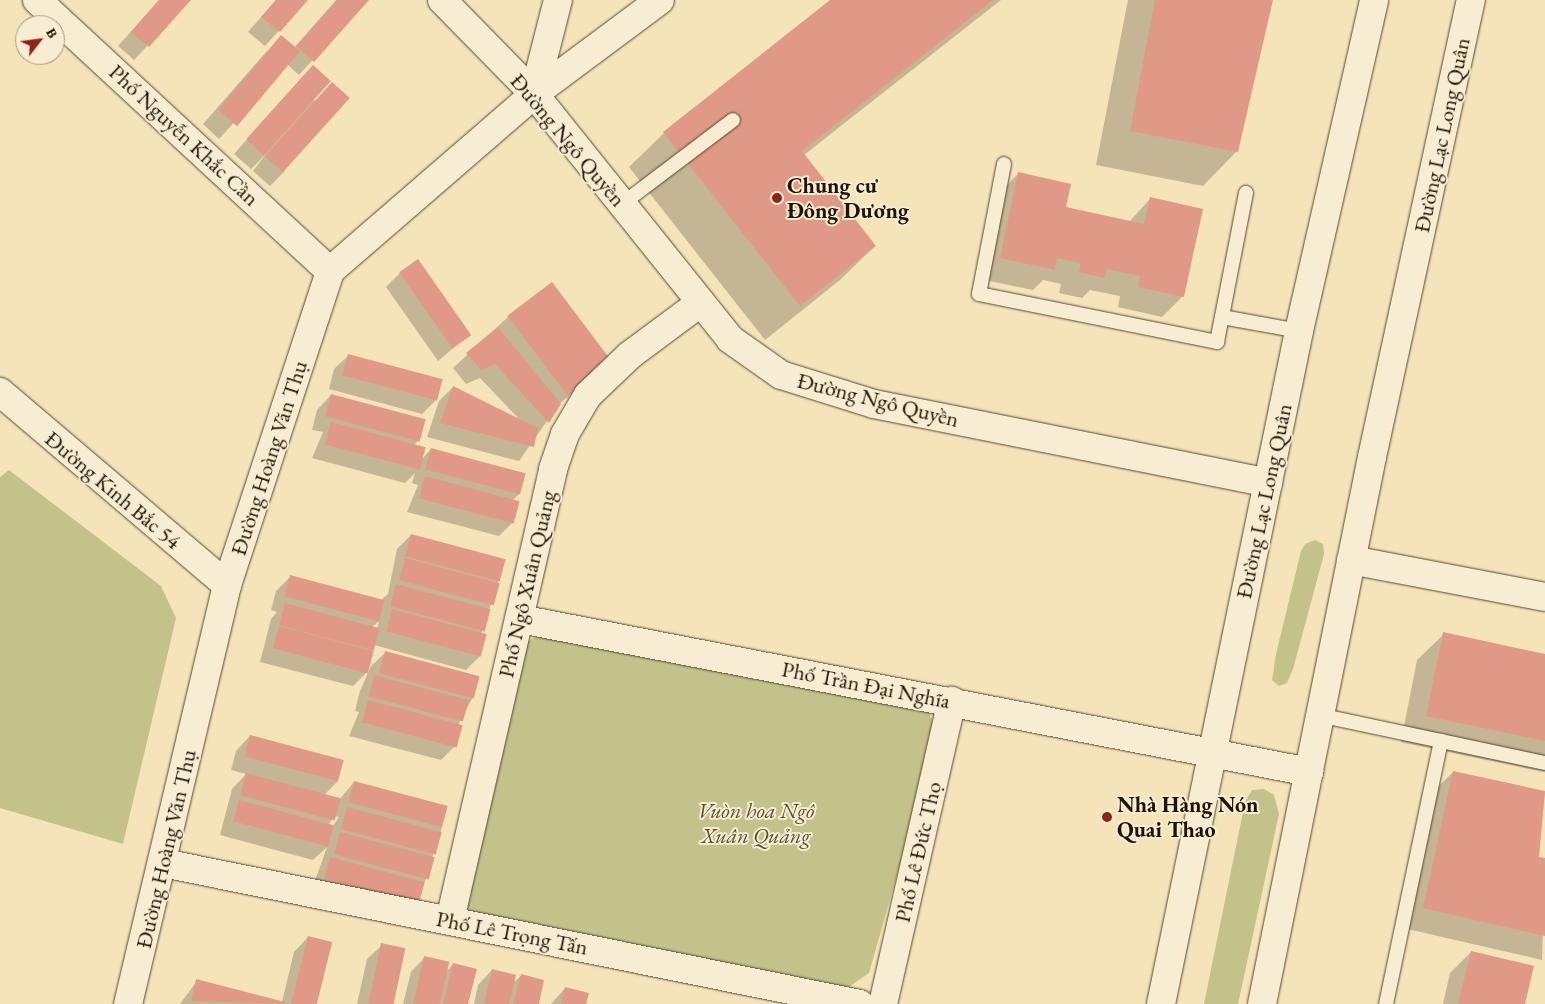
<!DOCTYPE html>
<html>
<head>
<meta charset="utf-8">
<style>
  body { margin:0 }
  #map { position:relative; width:1545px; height:1004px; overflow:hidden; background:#f5e4b9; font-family:"EB Garamond",serif }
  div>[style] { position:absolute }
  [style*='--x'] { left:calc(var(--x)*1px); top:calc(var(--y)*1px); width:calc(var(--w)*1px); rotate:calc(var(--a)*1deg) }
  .green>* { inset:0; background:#c3c28a }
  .shadow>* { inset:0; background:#0003 }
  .building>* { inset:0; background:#e19987; transform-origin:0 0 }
  .roads { filter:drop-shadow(0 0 1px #554731) drop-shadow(0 0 1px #554731) }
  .service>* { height:14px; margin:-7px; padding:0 7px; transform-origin:7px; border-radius:7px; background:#f8edd2 }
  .minor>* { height:28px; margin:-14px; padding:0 14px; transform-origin:14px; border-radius:14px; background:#f8edd2 }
  .tertiary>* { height:28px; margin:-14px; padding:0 14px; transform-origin:14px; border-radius:14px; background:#f8edd2 }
  .secondary>* { height:28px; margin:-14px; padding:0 14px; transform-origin:14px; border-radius:14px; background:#f8edd2 }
  .dots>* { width:14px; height:14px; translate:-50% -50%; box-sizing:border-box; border:2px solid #f8edd2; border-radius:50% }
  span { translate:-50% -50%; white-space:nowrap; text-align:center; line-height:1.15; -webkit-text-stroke:4px #f8edd2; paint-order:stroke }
  .street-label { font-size:22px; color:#201304 }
  .poi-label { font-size:22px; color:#201304; font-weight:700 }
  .left { translate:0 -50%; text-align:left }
  .park-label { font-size:22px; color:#595033; font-style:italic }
  .north { position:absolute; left:15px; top:15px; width:50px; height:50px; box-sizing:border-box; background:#f8edd2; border:1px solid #a29680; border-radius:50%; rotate:60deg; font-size:14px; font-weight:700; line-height:20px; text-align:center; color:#201304 }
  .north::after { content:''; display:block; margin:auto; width:18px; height:22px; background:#8f2418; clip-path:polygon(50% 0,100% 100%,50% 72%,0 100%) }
</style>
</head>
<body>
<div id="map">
  <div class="green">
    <div style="clip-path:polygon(9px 470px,161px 586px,176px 618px,123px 844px,0 808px,0 477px)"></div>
    <div style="clip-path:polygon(1315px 540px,1323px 544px,1324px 554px,1293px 669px,1287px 683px,1279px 686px,1272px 680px,1276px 654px,1301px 551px,1305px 544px)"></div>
    <div style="clip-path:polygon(545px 631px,924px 703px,938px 732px,869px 973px,843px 991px,473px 917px,463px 900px,527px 642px)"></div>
    <div style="clip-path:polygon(1264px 789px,1274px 795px,1279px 814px,1238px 1004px,1204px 1004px,1245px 802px,1252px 790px)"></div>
  </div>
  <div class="shadow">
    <div style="clip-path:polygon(159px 0,190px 0,134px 60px,118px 46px)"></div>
    <div style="clip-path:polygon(276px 0,307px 0,265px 46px,248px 32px)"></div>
    <div style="clip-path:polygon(336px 0,367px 0,299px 75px,287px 64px,219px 139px,203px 124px,267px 51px,294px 48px)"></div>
    <div style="clip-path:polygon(832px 0,1001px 0,804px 155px,875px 246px,840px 280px,765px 340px,629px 167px,664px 133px)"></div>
    <div style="clip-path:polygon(1128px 0,1271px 0,1237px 151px,1203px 186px,1096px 165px)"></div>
    <div style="clip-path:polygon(299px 81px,315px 101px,332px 84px,284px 172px,270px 186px,253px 171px,266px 154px,251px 169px,234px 154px)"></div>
    <div style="clip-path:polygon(1018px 174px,1065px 208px,1129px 222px,1150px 199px,1183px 296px,1162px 317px,1118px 307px,1120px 296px,1090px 290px,1082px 298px,1059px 293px,1061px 284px,1043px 280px,1033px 290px,980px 279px,998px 194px)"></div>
    <div style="clip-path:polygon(400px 273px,469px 335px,438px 361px,386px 287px)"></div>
    <div style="clip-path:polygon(509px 316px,589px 381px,559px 404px,519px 461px,427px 437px,439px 401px,453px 387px,520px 420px,480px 378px,466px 384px,453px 368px)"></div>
    <div style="clip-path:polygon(349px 355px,436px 400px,422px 414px,329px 389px,334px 369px)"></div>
    <div style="clip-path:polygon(331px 395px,419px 440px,413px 446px,421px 460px,431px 449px,519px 494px,512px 501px,513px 522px,499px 536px,407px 512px,418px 485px,412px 483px,415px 473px,405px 483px,312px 458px,323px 432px,312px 430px,317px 410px)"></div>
    <div style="clip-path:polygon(evenodd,411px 535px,499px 580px,481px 634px,486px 635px,480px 656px,466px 670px,374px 645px,367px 672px,353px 686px,260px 662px,271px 619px,277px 612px,271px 610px,276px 591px,291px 576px,381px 600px,388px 594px,397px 549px,411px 535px,379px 621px,377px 630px,371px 628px,379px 621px)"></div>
    <div style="clip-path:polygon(1444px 634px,1545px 655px,1545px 772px,1401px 742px,1417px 660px)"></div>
    <div style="clip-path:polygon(386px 652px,473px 697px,458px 725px,455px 746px,441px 760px,349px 736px,359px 712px,355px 711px,360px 691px,371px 666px)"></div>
    <div style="clip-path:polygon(evenodd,250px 736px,338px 781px,323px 796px,339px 800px,354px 782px,442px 827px,418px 903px,311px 892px,327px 847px,313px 860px,220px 835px,232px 789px,246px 774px,231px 770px,236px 751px,250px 736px,335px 816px,339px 817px,333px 826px,328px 825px,335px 816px)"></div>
    <div style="clip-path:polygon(1453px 772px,1545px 792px,1538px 858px,1545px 859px,1542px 960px,1403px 928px,1432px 793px)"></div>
    <div style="clip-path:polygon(308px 937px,316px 1004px,180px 1004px,197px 981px,282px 1002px,294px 952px)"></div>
    <div style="clip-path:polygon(382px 945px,391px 1004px,357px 1004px,367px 959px)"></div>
    <div style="clip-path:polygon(1471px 952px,1523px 1004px,1443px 1004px,1450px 973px)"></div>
    <div style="clip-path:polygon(425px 957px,445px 973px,453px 964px,467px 1004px,403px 1004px,411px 972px)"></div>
    <div style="clip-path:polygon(492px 970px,513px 983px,521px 976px,537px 1004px,474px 1004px,478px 985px)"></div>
    <div style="clip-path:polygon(565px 988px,585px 1004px,551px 1004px)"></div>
  </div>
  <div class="building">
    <div style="clip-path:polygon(159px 0,191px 0,149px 47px,131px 32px)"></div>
    <div style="clip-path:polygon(276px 0,308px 0,280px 32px,261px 17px)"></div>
    <div style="clip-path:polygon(337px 0,369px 0,314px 62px,296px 46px)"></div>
    <div style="clip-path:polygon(830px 0,993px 0,802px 151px,876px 246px,800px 306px,663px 132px)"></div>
    <div style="clip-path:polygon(1155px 0,1273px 0,1238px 152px,1130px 131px)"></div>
    <div style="left:281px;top:35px;width:25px;height:98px;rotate:40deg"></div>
    <div style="left:313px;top:65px;width:24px;height:100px;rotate:42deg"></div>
    <div style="left:332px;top:82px;width:24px;height:100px;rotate:42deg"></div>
    <div style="clip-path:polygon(1018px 172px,1071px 184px,1066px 207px,1144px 224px,1150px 197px,1203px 209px,1184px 297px,1138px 287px,1140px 276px,1106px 269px,1104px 278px,1079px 272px,1081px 263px,1057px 258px,1055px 270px,1000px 258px)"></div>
    <div style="left:418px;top:259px;width:93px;height:23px;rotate:55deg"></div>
    <div style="left:552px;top:282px;width:99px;height:56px;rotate:53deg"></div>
    <div style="clip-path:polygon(498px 327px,561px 404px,549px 423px,495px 364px,481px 370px,466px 353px)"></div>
    <div style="left:348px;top:354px;width:98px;height:22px;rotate:15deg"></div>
    <div style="clip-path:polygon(453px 386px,538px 428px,534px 447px,440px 423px)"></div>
    <div style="left:331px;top:394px;width:98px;height:23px;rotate:15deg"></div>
    <div style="left:331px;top:422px;width:98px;height:23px;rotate:15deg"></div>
    <div style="left:431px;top:448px;width:98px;height:22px;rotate:15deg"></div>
    <div style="left:425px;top:476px;width:98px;height:23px;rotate:15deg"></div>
    <div style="left:411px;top:534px;width:98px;height:23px;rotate:15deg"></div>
    <div style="left:405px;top:558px;width:98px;height:23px;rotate:15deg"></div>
    <div style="left:290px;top:575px;width:98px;height:22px;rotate:15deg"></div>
    <div style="left:396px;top:584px;width:98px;height:23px;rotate:15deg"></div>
    <div style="left:285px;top:603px;width:98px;height:23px;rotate:15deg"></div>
    <div style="left:392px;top:609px;width:98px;height:23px;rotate:15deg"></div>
    <div style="left:279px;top:626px;width:98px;height:23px;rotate:15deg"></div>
    <div style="clip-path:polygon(1443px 632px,1545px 654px,1545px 741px,1426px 716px)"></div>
    <div style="left:385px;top:651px;width:98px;height:23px;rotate:15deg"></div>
    <div style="left:374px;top:675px;width:98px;height:22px;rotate:15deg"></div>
    <div style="left:368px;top:700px;width:98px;height:23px;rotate:15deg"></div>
    <div style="left:250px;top:735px;width:97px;height:22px;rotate:15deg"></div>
    <div style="clip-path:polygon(1453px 771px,1545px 791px,1539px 857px,1545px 858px,1545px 936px,1423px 908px)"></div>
    <div style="left:246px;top:773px;width:98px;height:23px;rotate:15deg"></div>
    <div style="left:354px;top:781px;width:97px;height:22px;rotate:15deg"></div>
    <div style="left:239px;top:800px;width:98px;height:22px;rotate:15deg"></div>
    <div style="left:347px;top:807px;width:98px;height:23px;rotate:15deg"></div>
    <div style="left:340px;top:832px;width:98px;height:23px;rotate:15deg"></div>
    <div style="left:330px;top:857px;width:98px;height:22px;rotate:15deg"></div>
    <div style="left:308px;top:936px;width:25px;height:70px;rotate:14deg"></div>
    <div style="left:381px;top:943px;width:25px;height:63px;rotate:12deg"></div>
    <div style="clip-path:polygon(1471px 951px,1534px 966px,1525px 1004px,1458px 1004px)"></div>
    <div style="left:424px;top:956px;width:26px;height:49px;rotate:13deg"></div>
    <div style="clip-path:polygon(453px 963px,477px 969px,468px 1004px,443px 1004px)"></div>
    <div style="clip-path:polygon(492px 969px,516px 975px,509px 1004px,484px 1004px)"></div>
    <div style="clip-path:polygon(521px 974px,544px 980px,539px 1004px,513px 1004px)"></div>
    <div style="clip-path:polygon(196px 979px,285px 1002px,285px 1004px,191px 1001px)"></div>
    <div style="clip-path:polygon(565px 987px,589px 993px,586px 1004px,561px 1004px)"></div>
  </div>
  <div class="roads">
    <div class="service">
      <div style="--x:1004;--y:164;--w:132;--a:100.9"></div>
      <div style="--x:979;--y:294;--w:243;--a:11.4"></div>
      <div style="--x:1217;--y:342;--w:152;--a:-79"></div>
      <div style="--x:622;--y:204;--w:139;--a:-37.1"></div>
      <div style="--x:1222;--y:317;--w:78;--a:10.3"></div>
      <div style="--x:1319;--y:715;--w:231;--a:12"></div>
      <div style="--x:1386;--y:1004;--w:269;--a:-78.2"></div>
    </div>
    <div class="minor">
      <div style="--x:37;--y:0;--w:399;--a:42.8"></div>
      <div style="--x:534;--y:94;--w:157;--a:-36.7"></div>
      <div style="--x:0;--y:392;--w:298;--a:40.4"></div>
      <div style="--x:1351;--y:560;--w:197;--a:10.8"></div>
      <div style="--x:520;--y:619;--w:804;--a:10.97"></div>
      <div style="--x:163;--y:863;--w:711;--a:11.44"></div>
      <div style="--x:450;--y:920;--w:463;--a:-77.1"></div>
      <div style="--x:553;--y:469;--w:37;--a:-71"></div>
      <div style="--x:565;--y:434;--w:45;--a:-59.5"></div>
      <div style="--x:588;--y:395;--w:58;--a:-43.6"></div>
      <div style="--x:630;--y:355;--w:87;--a:-36.6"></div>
      <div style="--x:883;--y:1004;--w:311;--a:-77.2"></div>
    </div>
    <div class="tertiary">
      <div style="--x:442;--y:0;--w:132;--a:45.6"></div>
      <div style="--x:534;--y:94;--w:314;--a:51.3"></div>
      <div style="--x:730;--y:339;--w:62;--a:35.2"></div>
      <div style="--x:781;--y:375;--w:97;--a:17.3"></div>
      <div style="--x:874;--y:404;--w:402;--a:11.3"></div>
      <div style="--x:128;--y:1004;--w:431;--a:-76.7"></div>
      <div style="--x:227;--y:585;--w:330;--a:-71.8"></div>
      <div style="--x:330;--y:271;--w:270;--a:-40.9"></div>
      <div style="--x:534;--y:94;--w:97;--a:-75.7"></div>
    </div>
    <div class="secondary">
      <div style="--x:1161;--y:1004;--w:687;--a:-78.41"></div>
      <div style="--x:1299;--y:331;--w:339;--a:-77.2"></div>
      <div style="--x:1262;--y:1004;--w:558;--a:-78.63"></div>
      <div style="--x:1372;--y:457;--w:468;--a:-77.8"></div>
    </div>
  </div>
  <div class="dots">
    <div style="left:777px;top:198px;background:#8f2418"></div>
    <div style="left:1107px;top:817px;background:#8f2418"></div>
  </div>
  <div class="street-label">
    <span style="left:184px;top:135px;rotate:43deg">Phố Nguyễn Khắc Cần</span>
    <span style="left:1442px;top:135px;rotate:-78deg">Đường Lạc Long Quân</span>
    <span style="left:568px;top:140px;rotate:50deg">Đường Ngô Quyền</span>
    <span style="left:878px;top:400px;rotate:14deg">Đường Ngô Quyền</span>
    <span style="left:269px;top:458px;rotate:-72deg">Đường Hoàng Văn Thụ</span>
    <span style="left:113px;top:490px;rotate:40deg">Đường Kinh Bắc 54</span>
    <span style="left:1264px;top:501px;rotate:-78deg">Đường Lạc Long Quân</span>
    <span style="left:527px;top:584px;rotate:-77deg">Phố Ngô Xuân Quảng</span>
    <span style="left:866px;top:685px;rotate:11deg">Phố Trần Đại Nghĩa</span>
    <span style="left:166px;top:849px;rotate:-77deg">Đường Hoàng Văn Thụ</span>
    <span style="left:918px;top:852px;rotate:-77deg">Phố Lê Đức Thọ</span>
    <span style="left:512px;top:933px;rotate:11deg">Phố Lê Trọng Tấn</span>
  </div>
  <div class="poi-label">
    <span class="left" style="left:787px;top:198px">Chung cư<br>Đông Dương</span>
    <span class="left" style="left:1117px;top:817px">Nhà Hàng Nón<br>Quai Thao</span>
  </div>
  <div class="park-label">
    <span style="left:756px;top:823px">Vuòn hoa Ngô<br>Xuân Quảng</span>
  </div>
  <div class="north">B</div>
</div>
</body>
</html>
